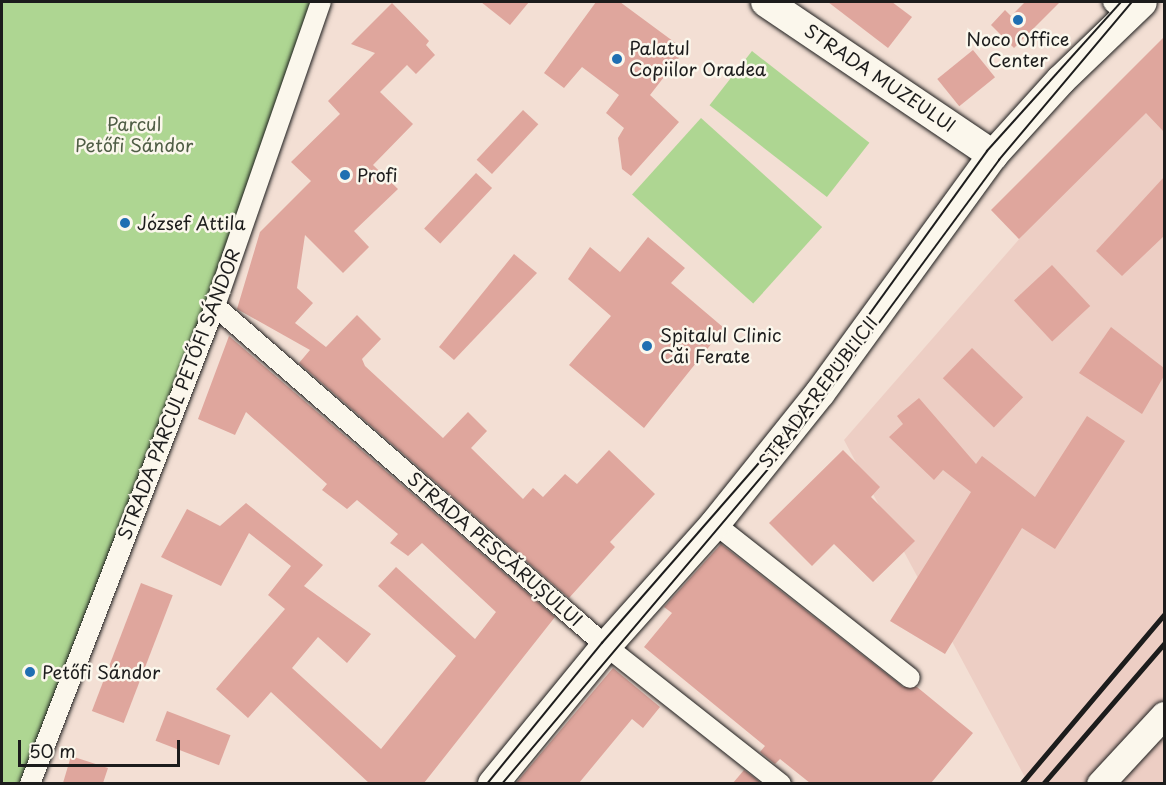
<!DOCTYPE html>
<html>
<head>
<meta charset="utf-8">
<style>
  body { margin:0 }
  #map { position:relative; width:1166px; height:785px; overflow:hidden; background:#f3dfd4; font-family:"Playpen Sans",sans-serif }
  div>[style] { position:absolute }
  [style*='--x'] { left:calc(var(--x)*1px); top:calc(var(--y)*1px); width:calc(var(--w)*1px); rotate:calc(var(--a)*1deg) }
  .built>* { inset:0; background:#edcec4 }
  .green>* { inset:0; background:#aed692; transform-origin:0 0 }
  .building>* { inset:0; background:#dfa69d; transform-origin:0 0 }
  .roads { filter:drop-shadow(0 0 2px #1c1c1c) drop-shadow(0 0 2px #1c1c1c) }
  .minor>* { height:20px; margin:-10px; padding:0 10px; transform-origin:10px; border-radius:10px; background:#fbf7ec }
  .secondary>* { height:27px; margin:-13.5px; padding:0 13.5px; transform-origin:13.5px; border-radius:13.5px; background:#fbf7ec }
  .primary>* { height:30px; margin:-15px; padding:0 15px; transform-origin:15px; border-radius:15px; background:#fbf7ec }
  .tram>* { height:1.5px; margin:-0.75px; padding:0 0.75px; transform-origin:0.75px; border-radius:0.75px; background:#1c1c1c }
  .rail>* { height:4.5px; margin:-2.25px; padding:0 2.25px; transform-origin:2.25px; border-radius:2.25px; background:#1c1c1c }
  .dots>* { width:16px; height:16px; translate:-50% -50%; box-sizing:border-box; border:3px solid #fbf7ec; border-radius:50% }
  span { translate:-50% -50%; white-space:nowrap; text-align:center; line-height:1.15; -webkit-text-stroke:5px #fbf7ec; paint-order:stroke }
  .poi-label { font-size:18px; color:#1c1c1c }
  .left { translate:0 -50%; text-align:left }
  .street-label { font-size:18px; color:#1c1c1c }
  .park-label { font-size:18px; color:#4f5d45 }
  .frame { position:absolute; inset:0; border:3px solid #1c1c1c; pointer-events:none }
  .scale { position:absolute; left:18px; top:740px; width:162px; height:27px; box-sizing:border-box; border:3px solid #1c1c1c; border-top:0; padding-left:8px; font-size:18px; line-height:21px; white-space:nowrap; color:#1c1c1c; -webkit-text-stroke:4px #fbf7ec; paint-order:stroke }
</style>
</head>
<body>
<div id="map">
  <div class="built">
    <div style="clip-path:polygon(1164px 73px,1164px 783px,1028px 783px,844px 440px)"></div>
  </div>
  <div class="green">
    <div style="clip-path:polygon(2px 2px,320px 2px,30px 783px,2px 784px)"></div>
    <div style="left:752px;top:51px;width:149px;height:69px;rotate:38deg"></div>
    <div style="left:701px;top:118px;width:163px;height:103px;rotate:42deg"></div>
  </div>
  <div class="building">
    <div style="clip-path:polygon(481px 2px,529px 2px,510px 25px)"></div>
    <div style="clip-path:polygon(596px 2px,620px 2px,685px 50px,650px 95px,679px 122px,631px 176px,622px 169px,618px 138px,624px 128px,606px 113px,619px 95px,582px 67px,564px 88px,544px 73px)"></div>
    <div style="clip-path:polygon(828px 2px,892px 2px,912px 17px,888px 48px)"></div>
    <div style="clip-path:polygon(1025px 2px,1060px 2px,1014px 48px,991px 25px,1005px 10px,1011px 16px)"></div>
    <div style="clip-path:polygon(392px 3px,429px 41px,426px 45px,435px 55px,416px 74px,407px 65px,380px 92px,413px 124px,373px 165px,398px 189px,354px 231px,369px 247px,343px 273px,305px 235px,297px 288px,313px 303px,295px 323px,326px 347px,357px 315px,381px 339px,362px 359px,365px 366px,443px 438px,468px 412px,487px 431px,471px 448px,523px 499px,533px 488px,543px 497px,565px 474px,577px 484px,609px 450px,655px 494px,610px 542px,615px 547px,569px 598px,299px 363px,310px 350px,237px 309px,260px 232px,311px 181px,291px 162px,340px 114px,328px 101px,375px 53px,351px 44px)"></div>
    <div style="clip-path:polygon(1164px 37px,1164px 132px,1146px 113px,1019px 239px,991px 210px)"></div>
    <div style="left:973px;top:50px;width:35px;height:46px;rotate:51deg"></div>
    <div style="left:523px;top:110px;width:21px;height:68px;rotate:43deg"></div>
    <div style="left:476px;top:173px;width:22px;height:76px;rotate:43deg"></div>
    <div style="clip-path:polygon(1164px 177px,1164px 236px,1122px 276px,1096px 251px)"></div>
    <div style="clip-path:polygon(648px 237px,685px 268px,671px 283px,724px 328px,644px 428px,569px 365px,611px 316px,568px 279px,590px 247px,620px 272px)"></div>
    <div style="clip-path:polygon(514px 254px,537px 273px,454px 360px,439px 347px)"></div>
    <div style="left:1052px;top:265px;width:56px;height:52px;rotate:47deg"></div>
    <div style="clip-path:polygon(1111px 327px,1164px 368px,1164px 376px,1142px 414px,1079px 373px)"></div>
    <div style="clip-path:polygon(229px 336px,555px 617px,424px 783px,369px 783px,271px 692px,248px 718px,216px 689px,285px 609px,268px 595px,291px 566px,249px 533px,221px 586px,161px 557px,187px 509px,220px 526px,246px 503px,323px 565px,304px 586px,371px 634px,347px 663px,318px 637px,292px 668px,381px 749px,456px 656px,378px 586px,396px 567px,475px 639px,496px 612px,422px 543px,408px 556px,390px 543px,398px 534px,357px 500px,347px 509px,322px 490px,327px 484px,246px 412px,235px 435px,198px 419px)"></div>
    <div style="left:972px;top:348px;width:71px;height:42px;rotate:44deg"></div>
    <div style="clip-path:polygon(919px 398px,976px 464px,982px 456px,1035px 497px,1087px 416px,1125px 441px,1055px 549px,1022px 528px,945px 654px,890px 621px,971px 492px,943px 470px,934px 480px,889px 437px,903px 424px,897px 416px)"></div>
    <div style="clip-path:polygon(843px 450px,880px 487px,871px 497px,915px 541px,873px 582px,834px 544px,812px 566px,769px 523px)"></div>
    <div style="clip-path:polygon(721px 544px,903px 687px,917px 687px,973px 733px,931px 783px,810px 783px,780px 759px,775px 764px,760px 752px,765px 746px,644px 647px,672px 613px,664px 607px)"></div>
    <div style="left:141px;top:583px;width:34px;height:137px;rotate:21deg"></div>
    <div style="clip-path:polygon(613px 668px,660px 707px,643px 728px,632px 719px,579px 783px,516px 783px)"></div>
    <div style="left:167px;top:711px;width:68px;height:32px;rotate:21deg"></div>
    <div style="clip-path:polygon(71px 756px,108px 768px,103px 783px,63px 783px)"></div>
    <div style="clip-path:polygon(744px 770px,760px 782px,733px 783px)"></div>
  </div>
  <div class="roads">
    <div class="minor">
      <div style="--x:1113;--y:2;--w:18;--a:41"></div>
      <div style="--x:215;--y:306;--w:518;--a:41.01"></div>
      <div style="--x:606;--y:646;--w:223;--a:38.3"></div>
      <div style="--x:715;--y:524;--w:248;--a:38.3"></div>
      <div style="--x:30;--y:784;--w:513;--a:-68.84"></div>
      <div style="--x:215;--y:306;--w:322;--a:-70.8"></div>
    </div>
    <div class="secondary">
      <div style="--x:1100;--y:784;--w:94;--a:-47.2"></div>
    </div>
    <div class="primary">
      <div style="--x:766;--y:2;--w:274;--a:34"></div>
      <div style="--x:493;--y:784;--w:178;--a:-50.7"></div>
      <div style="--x:606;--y:646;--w:164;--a:-48.2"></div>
      <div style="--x:715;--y:524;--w:168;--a:-51.3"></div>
      <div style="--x:820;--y:393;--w:294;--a:-54"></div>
      <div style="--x:993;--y:155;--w:101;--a:-47.8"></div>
      <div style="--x:1061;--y:80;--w:112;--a:-43.9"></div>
    </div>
  </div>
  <div class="tram">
    <div style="--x:487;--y:784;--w:182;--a:-50.8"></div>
    <div style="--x:602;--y:643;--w:268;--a:-48.9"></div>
    <div style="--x:778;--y:441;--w:357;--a:-54.2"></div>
    <div style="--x:987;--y:151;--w:200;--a:-48"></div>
    <div style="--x:502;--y:784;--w:449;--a:-49.8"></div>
    <div style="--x:792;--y:441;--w:349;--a:-53.6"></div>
    <div style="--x:999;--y:160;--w:207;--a:-49.9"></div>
  </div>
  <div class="rail">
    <div style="--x:1021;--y:784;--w:221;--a:-49.8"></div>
    <div style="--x:1043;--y:784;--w:185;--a:-49.2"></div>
  </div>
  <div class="dots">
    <div style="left:1018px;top:20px;background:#1f6fb2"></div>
    <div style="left:617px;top:59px;background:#1f6fb2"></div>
    <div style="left:345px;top:175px;background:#1f6fb2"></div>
    <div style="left:125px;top:223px;background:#1f6fb2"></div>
    <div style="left:647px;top:346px;background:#1f6fb2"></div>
    <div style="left:30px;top:672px;background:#1f6fb2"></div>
  </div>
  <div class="poi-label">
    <span style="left:1018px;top:50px">Noco Office<br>Center</span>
    <span class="left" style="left:629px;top:59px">Palatul<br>Copiilor Oradea</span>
    <span class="left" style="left:357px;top:175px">Profi</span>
    <span class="left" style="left:137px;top:223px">József Attila</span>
    <span class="left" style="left:660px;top:346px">Spitalul Clinic<br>Căi Ferate</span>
    <span class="left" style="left:42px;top:672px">Petőfi Sándor</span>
  </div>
  <div class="street-label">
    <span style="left:880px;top:78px;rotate:34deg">STRADA MUZEULUI</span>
    <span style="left:818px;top:392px;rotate:-53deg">STRADA REPUBLICII</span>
    <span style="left:179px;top:394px;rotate:-69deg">STRADA PARCUL PETŐFI SÁNDOR</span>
    <span style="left:495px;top:549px;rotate:41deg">STRADA PESCĂRUȘULUI</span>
  </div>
  <div class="park-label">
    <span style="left:134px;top:135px">Parcul<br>Petőfi Sándor</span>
  </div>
  <div class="frame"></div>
  <div class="scale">50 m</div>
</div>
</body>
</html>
